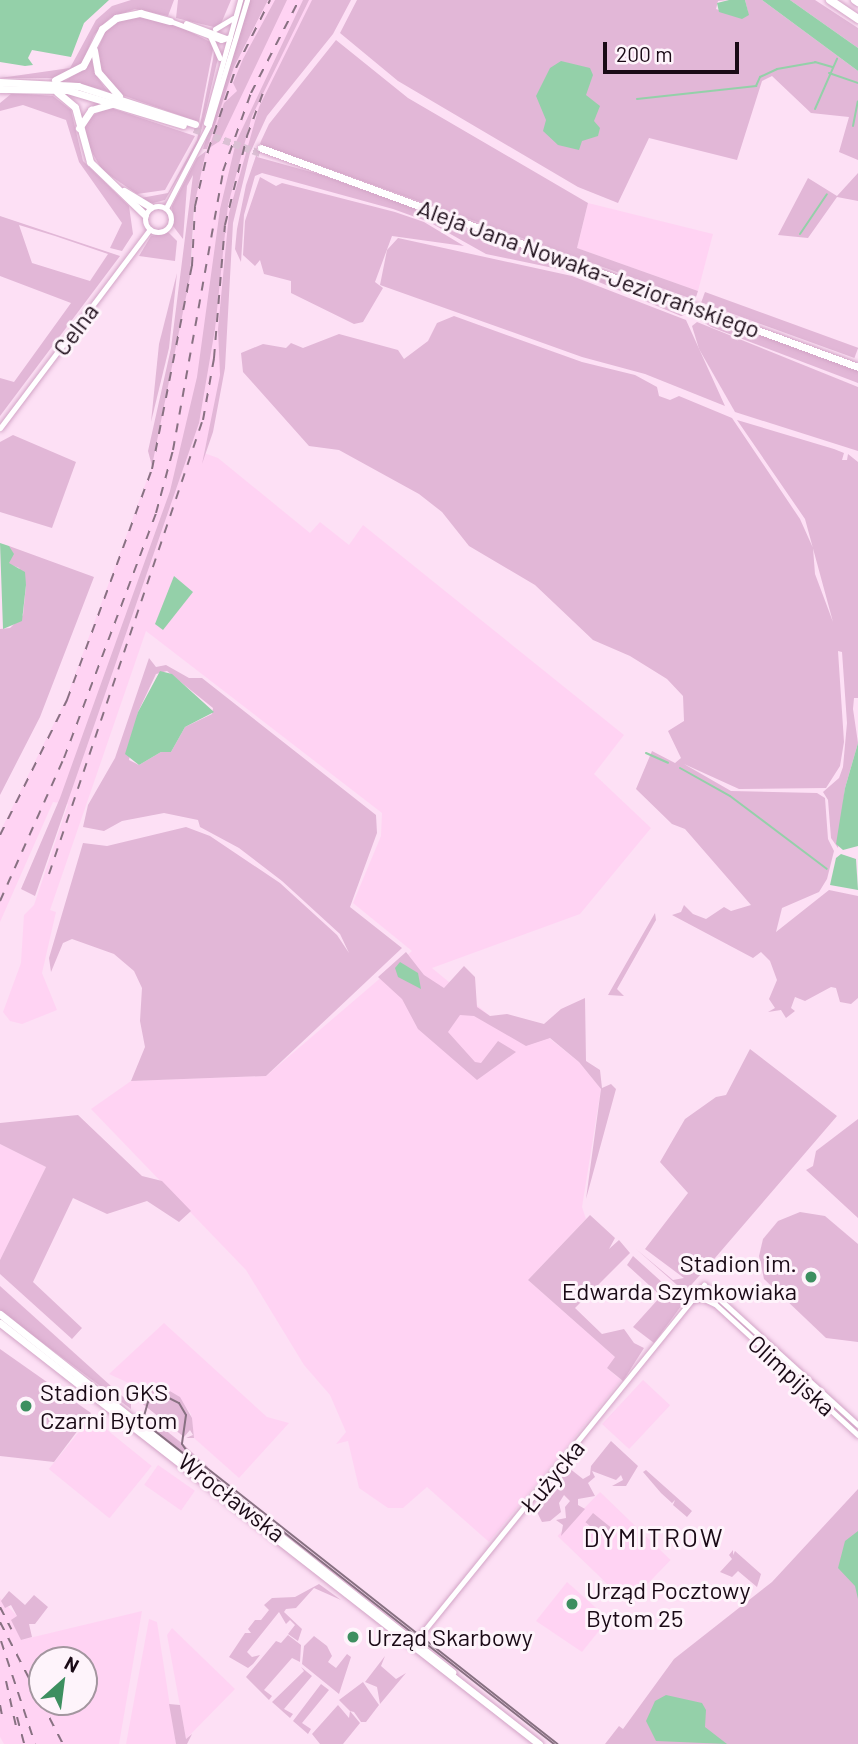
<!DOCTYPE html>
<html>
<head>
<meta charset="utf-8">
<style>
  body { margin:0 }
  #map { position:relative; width:858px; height:1744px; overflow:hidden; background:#fde0f5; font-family:Barlow,sans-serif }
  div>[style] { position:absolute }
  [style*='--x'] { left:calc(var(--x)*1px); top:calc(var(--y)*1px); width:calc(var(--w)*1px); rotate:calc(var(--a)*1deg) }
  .built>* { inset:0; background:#ffd3f3; transform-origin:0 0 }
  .green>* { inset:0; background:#e2b7d7; transform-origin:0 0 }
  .water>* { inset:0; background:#94d0a9 }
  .stream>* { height:2px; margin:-1px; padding:0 1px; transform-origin:1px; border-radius:1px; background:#94d0a9 }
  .major-tunnel>* { height:7px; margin-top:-3.5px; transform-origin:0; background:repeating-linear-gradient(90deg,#dbc0d4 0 7px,transparent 0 10.5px) }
  .roads { filter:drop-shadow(0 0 2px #d2a4c6) drop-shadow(0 0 2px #d2a4c6) }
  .minor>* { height:5px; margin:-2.5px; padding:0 2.5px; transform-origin:2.5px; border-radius:2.5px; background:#fff }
  .minor>.ring { margin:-2.5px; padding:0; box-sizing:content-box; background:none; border:5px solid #fff; border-radius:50% }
  .major>* { height:7px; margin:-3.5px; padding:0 3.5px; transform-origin:3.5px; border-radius:3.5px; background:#fff }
  .highway>* { height:8px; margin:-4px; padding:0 4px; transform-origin:4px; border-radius:4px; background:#fff }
  .tram>* { height:2px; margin:-1px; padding:0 1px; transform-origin:1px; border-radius:1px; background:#887182 }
  .rail>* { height:2px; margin-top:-1px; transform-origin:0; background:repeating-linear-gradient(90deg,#887182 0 9px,transparent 0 18px) }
  .dots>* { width:19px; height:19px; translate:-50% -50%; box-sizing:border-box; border:4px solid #fef4fb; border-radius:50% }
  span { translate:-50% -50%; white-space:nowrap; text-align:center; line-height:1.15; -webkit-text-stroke:6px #fef4fb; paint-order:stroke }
  .street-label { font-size:24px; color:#1a0a16 }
  .poi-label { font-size:24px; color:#1a0a16 }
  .right { translate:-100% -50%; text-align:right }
  .left { translate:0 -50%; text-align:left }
  .neighbourhood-label { font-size:26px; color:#1a0a16; letter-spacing:2px }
  .north { position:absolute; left:28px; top:1646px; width:70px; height:70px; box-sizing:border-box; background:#fef4fb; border:2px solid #a3969f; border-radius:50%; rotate:28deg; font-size:19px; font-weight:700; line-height:28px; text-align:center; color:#1a0a16 }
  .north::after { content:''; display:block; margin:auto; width:24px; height:32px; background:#3d8f60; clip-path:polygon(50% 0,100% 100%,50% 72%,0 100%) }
  .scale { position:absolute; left:603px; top:42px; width:136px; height:32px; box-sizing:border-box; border:4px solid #1a0a16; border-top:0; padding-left:9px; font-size:21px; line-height:24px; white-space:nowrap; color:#1a0a16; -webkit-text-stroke:5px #fef4fb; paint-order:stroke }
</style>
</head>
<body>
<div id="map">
  <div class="built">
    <div style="clip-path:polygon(268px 0,314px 0,273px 81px,232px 206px,223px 371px,204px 453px,218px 458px,310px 533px,320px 522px,349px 545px,363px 525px,624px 735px,594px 774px,651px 828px,580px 914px,432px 968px,490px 1016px,549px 1038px,579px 1062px,601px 1089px,582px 1207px,586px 1219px,528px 1280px,616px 1358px,607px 1368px,621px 1380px,489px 1542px,427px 1487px,403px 1508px,388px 1508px,359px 1488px,348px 1441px,336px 1444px,346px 1432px,330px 1395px,304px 1365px,246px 1270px,91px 1109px,131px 1081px,266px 1076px,412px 951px,353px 903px,381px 836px,382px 813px,146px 631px,50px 910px,56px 912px,42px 973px,57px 1010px,22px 1024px,10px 1021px,3px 1012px,21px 963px,24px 915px,34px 905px,68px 804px,53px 802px,0 922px,0 832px,66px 699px,152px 466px,191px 268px,196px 191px,208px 142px,234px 67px)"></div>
    <div style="clip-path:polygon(588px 203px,713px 234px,698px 291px,577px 248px)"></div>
    <div style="clip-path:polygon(0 1144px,46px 1167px,0 1260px)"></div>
    <div style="clip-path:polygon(164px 1323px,267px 1417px,289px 1423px,239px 1478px,194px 1438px,191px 1414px,177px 1395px,146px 1391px,109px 1374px)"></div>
    <div style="left:643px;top:1380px;width:37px;height:60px;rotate:43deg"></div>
    <div style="left:91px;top:1417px;width:78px;height:67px;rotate:39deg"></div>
    <div style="left:158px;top:1465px;width:45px;height:24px;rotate:35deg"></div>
    <div style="left:600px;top:1492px;width:98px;height:61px;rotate:44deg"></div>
    <div style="clip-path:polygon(567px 1582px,604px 1615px,606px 1622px,582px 1652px,536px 1621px)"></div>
    <div style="clip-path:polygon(evenodd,0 1598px,17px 1616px,21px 1640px,142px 1611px,119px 1744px,4px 1744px,0 1737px,0 1598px,42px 1660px,84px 1660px,84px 1702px,42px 1702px,42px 1660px)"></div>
    <div style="clip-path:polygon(149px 1619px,157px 1622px,176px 1744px,126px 1744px)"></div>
    <div style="clip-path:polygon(172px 1628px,235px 1689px,186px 1739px,167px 1635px)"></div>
  </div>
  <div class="green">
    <div style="clip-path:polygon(131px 0,174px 0,168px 16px,135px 9px,110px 18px,94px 35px,82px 64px,54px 78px,0 78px,70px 68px,96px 20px,112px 6px)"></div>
    <div style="clip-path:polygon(178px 0,231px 0,220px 26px,214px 27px,176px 18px)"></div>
    <div style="clip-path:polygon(250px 0,268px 0,234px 67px,207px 149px,203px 149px)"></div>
    <div style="clip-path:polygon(275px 0,287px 0,220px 141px,209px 148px,224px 103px,237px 91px,233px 83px,243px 59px)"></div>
    <div style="clip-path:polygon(303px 0,309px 0,252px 116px,228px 205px,215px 329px,199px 423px,35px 896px,21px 889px,60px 798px,170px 491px,197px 377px,220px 209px,236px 142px)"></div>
    <div style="clip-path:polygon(312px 0,351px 0,333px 34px,267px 116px,250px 153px,233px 223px,225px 368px,213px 432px,202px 464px,220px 375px,218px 329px,229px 213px,259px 107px)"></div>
    <div style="clip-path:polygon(357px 0,728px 0,718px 1px,716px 9px,743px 18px,748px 12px,745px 0,762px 0,858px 71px,858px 160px,839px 152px,849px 117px,811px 113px,772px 76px,762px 81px,737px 160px,649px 138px,618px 203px,578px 187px,398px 81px,340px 33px)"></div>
    <div style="clip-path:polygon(790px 0,815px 0,858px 28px,858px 48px)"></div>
    <div style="clip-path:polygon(139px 16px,183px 28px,214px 44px,199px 122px,122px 95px,100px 74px,97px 51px,105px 32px,122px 18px)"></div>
    <div style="clip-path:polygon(336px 40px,408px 98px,588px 203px,577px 248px,698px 291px,695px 300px,262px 145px,257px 157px,322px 175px,664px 297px,693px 309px,691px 313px,681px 316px,577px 273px,486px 254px,429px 222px,393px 209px,262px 173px,255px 176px,244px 215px,241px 262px,235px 249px,237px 229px,246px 185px,261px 141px,269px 124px)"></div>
    <div style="clip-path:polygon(215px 49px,218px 58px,198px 144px,165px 200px,149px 204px,141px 198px,168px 193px,197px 140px)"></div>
    <div style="clip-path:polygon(91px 58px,96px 75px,107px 91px,66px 81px)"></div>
    <div style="clip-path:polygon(0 92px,53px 96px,71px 110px,83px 161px,129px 206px,133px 234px,122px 251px,110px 248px,122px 223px,79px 162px,66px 120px,23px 105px,0 111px,0 103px,11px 94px)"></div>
    <div style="clip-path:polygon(108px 107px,195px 136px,165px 190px,137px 194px,102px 170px,85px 140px,84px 128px,87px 119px)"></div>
    <div style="clip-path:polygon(206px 151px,194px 206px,190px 277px,152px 466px,148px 451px,171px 348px,193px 175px,187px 186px,183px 239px,173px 226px,172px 206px,197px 158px)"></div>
    <div style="clip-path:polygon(858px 173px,858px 201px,837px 197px,808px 238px,778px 235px,808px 178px,837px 196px)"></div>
    <div style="clip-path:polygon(260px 177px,276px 186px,282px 183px,395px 212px,424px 222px,464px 246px,392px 236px,375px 282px,383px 288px,363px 322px,354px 324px,291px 293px,291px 281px,264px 274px,260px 260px,255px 266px,243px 255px,245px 221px)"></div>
    <div style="clip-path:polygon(evenodd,0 216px,120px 256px,0 416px,0 378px,14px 382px,71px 303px,0 276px,0 216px,19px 225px,55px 236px,108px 254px,90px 281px,32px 263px,19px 225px)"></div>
    <div style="clip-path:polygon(168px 232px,177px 241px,175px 261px,139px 256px,151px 236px)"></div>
    <div style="clip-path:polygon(398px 238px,572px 276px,686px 320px,725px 406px,645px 374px,582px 357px,380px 285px,387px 250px)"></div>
    <div style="clip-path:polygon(177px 273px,169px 348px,151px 422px,159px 344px)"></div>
    <div style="left:705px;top:292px;width:163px;height:11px;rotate:20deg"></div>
    <div style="clip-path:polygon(696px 310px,858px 370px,858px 383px,711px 327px,697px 318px)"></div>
    <div style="clip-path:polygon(454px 316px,582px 362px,635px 375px,657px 387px,659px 396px,670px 400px,679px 396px,732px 418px,800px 519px,813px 548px,815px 574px,833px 622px,805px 519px,737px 420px,834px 449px,844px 453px,842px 460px,847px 460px,848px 454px,858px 462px,858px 698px,854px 698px,853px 709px,858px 743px,845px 788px,838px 848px,831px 838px,828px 800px,823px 792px,839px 778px,843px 767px,847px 723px,842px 652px,838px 651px,844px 742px,840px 766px,826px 788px,739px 789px,684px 764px,731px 791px,817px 793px,825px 798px,828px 839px,834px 851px,827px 879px,819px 892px,782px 908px,776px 932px,829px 890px,858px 896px,858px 998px,851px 1004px,840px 1002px,836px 988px,831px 987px,805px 1001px,795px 997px,791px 1008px,795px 1011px,786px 1018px,781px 1010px,768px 1012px,775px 1008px,769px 999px,777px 980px,770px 961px,761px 952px,753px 958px,672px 915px,681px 912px,684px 905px,693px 914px,706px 919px,724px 907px,731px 911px,751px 905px,685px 829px,672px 824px,636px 789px,652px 751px,675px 763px,681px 758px,668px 731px,684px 721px,683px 696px,667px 679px,630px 656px,593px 640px,535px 585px,469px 546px,442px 512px,419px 494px,339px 450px,309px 446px,243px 372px,241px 353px,263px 344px,286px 348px,291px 343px,303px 348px,339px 334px,398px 350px,404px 359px,428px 341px,437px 323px)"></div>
    <div style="clip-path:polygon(697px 322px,858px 387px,858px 451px,735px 412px,699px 349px,692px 326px)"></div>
    <div style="clip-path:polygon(13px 435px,76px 462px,52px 528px,0 512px,0 442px)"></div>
    <div style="clip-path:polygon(9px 546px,94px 577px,40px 717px,0 795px,0 629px,10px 628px,23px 615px,26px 585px,19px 568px,9px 564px)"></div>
    <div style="clip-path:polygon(evenodd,149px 658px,156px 667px,166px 665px,189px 678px,202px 678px,376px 815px,377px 833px,350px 907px,402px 948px,266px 1076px,131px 1081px,145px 1047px,140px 1021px,142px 988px,134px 971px,114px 954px,72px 939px,63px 943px,51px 972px,49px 958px,83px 843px,107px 846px,186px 827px,210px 836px,280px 883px,337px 935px,349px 953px,340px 934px,282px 881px,239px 848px,200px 827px,198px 820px,164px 813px,122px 821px,104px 831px,83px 827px,88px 805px,115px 758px,149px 658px,167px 671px,213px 708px,212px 714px,185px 727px,171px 752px,161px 752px,139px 765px,129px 760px,138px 712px,156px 674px,167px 671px)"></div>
    <div style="clip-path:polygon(655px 913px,656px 920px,617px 989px,624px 996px,608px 995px)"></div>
    <div style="clip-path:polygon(406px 952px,424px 975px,444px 988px,464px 966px,475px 977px,477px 1007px,490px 1016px,507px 1014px,544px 1024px,561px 1009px,585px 998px,586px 1061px,600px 1070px,602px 1088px,611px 1084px,616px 1089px,586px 1199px,601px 1089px,579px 1062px,550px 1038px,526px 1046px,474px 1016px,460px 1015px,448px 1032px,475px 1062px,481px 1063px,498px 1041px,516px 1052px,477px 1080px,418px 1029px,402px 999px,378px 977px)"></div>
    <div style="clip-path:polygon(750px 1049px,837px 1116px,709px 1265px,700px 1258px,708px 1266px,685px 1292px,636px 1249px,673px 1280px,684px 1278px,645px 1249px,688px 1193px,660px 1162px,685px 1119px,716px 1097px,726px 1095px)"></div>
    <div style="clip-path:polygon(78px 1115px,142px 1176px,162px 1181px,191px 1211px,179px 1222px,147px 1201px,107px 1214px,73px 1198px,33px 1282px,82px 1328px,72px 1339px,0 1274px,0 1260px,46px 1167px,0 1144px,0 1123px)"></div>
    <div style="clip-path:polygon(858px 1119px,858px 1218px,806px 1170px,813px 1166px,816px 1151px)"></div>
    <div style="clip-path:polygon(800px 1212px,825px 1216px,858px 1244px,858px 1342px,826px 1338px,764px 1279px,759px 1256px,763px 1239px,778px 1221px)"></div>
    <div style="clip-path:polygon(590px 1215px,615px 1238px,609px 1249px,619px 1240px,630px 1253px,575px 1308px,602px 1334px,624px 1329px,634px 1343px,644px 1348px,623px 1381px,607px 1368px,615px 1357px,528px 1280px)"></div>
    <div style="clip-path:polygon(633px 1256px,684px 1302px,654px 1343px,633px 1327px,661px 1296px,627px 1265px)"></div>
    <div style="clip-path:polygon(0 1286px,131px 1404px,131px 1409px,0 1311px)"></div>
    <div style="clip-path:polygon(0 1349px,91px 1413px,54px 1462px,0 1456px)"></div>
    <div style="clip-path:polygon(149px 1388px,168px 1390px,180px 1397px,192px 1418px,194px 1438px,186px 1438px,193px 1435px,190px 1430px,184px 1437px,139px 1401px)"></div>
    <div style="clip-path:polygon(145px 1414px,183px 1444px,208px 1467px,205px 1471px,144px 1425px,141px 1415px)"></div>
    <div style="clip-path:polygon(611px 1441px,638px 1466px,626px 1486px,612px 1486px,623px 1480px,621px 1475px,616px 1480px,592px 1471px,595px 1477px,588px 1483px,595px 1496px,578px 1499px,578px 1505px,585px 1509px,561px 1536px,563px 1525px,556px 1520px,566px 1518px,565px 1507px,570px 1501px,564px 1495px,559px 1503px,561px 1512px,550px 1521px,542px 1522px,537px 1512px,531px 1515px,569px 1468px,583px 1479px,590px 1475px,591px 1466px)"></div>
    <div style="clip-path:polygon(646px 1470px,692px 1511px,687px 1517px,673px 1505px,675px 1500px,672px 1503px,661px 1493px,643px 1472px)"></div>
    <div style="clip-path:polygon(858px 1489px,858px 1744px,605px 1744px,619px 1726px,623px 1729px,674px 1659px,772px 1582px)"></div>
    <div style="left:593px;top:1513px;width:27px;height:12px;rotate:39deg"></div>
    <div style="clip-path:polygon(733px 1550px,733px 1555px,735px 1551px,761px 1574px,757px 1587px,738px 1571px,732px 1577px,720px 1572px,732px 1559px,729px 1555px)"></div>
    <div style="clip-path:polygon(319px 1584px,341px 1600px,314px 1588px,296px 1608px,286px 1609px,284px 1612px,302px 1629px,298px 1641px,288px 1634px,295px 1625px,290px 1620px,286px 1624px,279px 1612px,247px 1652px,252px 1657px,260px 1655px,253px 1664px,248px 1668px,229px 1657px,245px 1633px,251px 1633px,248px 1629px,255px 1620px,261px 1620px,269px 1610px,264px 1605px,272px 1598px,295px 1597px)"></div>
    <div style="clip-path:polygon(9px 1591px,25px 1605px,34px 1595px,48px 1607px,35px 1624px,29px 1624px,32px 1637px,21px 1640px,11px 1620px,17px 1616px,11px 1605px,5px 1608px,1px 1601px)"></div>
    <div style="clip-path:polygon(288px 1635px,301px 1645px,300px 1662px,292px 1658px,264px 1690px,272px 1696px,269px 1700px,246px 1677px,276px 1641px,281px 1643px)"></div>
    <div style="clip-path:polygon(314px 1636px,327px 1646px,332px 1656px,328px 1662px,336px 1668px,347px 1654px,351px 1657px,339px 1694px,302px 1664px,304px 1646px)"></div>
    <div style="clip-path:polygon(385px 1656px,381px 1666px,396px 1679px,406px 1673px,380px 1704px,377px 1687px,365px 1682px)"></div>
    <div style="clip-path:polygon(301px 1667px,312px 1676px,284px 1709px,293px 1714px,290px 1718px,272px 1702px,304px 1671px)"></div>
    <div style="clip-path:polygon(363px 1682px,379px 1705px,366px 1722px,361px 1722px,354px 1712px,350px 1711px,360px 1723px,343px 1744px,320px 1744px,312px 1734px,338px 1705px,349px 1718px,350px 1711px,339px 1700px)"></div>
    <div style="clip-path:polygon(321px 1684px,329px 1690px,302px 1723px,311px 1729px,308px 1734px,293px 1721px)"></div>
    <div style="clip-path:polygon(169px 1704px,180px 1705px,186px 1739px,192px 1734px,187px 1744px,176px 1744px)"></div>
  </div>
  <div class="water">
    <div style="clip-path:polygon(0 0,109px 0,84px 23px,71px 57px,32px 50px,28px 58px,33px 65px,25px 66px,0 62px)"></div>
    <div style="clip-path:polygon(729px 0,745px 0,749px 15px,742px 19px,719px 12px,717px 3px)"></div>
    <div style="clip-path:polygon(762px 0,790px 0,858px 48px,858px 71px)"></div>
    <div style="clip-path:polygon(561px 61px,590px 68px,593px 75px,586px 95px,600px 106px,594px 121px,600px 128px,598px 136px,582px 141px,579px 150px,558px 145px,543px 131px,546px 120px,536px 96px,550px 68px)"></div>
    <div style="clip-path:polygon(0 543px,9px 546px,14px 554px,9px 563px,25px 572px,26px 585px,22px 621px,3px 629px)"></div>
    <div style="clip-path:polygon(174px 576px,193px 592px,163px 630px,155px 624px)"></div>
    <div style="clip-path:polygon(160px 671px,172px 674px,214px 712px,185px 727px,171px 752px,161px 752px,139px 765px,125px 754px,138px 712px)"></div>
    <div style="clip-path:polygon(858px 743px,858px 846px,843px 850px,836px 844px,845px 788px)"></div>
    <div style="clip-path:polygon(841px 854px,856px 859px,858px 890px,830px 885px,836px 858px)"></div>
    <div style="clip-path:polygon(400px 962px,418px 973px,421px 989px,398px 977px,395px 968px)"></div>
    <div style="clip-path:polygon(858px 1531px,858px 1599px,855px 1586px,838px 1568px,845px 1541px)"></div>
    <div style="clip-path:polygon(666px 1695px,702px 1703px,706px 1710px,705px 1727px,727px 1744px,656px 1741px,646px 1721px,655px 1701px)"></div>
  </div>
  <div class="stream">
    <div style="--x:829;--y:73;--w:31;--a:19"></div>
    <div style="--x:637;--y:99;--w:120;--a:-6.2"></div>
    <div style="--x:756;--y:86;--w:10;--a:-66"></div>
    <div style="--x:760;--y:77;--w:19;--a:-25"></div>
    <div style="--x:777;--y:69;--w:39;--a:-10"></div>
    <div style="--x:815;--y:62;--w:18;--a:16"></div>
    <div style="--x:815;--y:109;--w:55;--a:-66.3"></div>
    <div style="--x:853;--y:126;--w:25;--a:-79"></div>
    <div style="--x:800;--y:234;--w:48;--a:-56"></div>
    <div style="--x:646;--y:753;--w:24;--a:24"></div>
    <div style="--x:680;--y:768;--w:57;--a:29.2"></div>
    <div style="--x:730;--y:796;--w:121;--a:37"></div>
  </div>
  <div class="major-tunnel">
    <div style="--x:194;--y:129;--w:70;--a:20"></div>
  </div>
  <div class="roads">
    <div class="minor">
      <div style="--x:170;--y:21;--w:54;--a:20.4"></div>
      <div style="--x:221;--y:40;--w:9;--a:-18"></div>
      <div style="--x:186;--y:23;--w:46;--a:20.4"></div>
      <div style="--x:215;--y:29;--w:21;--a:-31"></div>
      <div style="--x:210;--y:36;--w:24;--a:66"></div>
      <div style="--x:206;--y:123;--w:128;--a:-74.5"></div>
      <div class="ring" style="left:145px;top:206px;width:21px;height:21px"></div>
      <div style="--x:166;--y:208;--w:93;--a:-62.6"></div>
      <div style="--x:209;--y:125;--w:131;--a:-73.1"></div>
      <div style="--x:0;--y:428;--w:249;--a:-53"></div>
      <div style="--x:693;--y:1300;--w:9;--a:-13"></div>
      <div style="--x:702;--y:1298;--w:14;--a:25"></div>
      <div style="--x:715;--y:1304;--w:194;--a:42.5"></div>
      <div style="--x:414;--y:1643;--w:461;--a:-51"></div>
      <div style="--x:704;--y:1285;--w:208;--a:42.3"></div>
    </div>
    <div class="major">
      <div style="--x:94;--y:50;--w:22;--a:80"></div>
      <div style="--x:98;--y:72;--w:32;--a:49"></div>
      <div style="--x:55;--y:80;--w:31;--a:-27"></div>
      <div style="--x:83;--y:66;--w:42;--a:-62.8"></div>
      <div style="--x:102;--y:29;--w:18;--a:-38"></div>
      <div style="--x:116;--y:18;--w:25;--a:-12"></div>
      <div style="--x:140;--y:13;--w:31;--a:15"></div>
      <div style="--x:0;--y:82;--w:78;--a:2.9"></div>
      <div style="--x:78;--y:86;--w:123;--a:18"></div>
      <div style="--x:0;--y:89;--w:67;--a:0.9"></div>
      <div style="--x:67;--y:90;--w:121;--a:16.8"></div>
      <div style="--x:57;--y:92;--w:23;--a:40"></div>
      <div style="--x:75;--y:107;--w:57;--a:74.7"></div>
      <div style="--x:90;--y:162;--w:76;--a:43.9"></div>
      <div style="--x:79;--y:128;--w:22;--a:-56"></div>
      <div style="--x:91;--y:110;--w:22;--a:-16"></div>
      <div style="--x:261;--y:148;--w:636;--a:20.14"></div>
      <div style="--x:124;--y:191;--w:31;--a:31"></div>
      <div style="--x:0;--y:1314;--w:577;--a:38.38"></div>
      <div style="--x:0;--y:1323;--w:684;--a:37.99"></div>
    </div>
    <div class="highway">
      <div style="--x:830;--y:0;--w:34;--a:34"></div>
      <div style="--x:855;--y:0;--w:4;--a:34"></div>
    </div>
  </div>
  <div class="tram">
    <div style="--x:554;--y:1744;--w:512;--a:-141.9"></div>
    <div style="--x:151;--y:1428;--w:14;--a:-120"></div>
    <div style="--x:144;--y:1416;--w:15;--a:-74"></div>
    <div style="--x:148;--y:1402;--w:17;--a:-25"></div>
    <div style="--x:163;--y:1395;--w:18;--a:27"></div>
    <div style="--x:179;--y:1403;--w:14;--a:60"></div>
    <div style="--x:186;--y:1415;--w:29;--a:98"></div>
    <div style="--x:182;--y:1444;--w:12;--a:55"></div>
    <div style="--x:189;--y:1454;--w:469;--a:38.2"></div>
  </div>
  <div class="rail">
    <div style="--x:0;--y:835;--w:151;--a:-63.6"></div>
    <div style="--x:67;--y:700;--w:246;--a:-69.8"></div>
    <div style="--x:152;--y:469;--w:207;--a:-78.9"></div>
    <div style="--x:192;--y:266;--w:60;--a:-87.1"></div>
    <div style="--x:195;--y:206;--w:57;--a:-76.7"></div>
    <div style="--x:208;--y:151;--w:88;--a:-71.4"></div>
    <div style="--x:236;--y:68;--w:76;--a:-63.4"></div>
    <div style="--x:49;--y:874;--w:479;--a:-71.3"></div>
    <div style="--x:203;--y:420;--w:63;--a:-79.9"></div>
    <div style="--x:214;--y:358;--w:133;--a:-85.3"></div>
    <div style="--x:225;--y:225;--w:92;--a:-76.1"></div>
    <div style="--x:247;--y:136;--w:49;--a:-69.7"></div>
    <div style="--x:0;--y:901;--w:157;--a:-65.9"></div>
    <div style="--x:64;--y:758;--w:262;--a:-69.4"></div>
    <div style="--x:156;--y:513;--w:65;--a:-74.9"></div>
    <div style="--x:173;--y:450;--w:283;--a:-79.8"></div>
    <div style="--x:223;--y:171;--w:83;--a:-70.3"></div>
    <div style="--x:251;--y:93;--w:105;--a:-62.7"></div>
    <div style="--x:0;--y:1607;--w:25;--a:63"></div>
    <div style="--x:0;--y:1622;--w:137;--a:62.7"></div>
    <div style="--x:1;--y:1641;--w:108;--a:71.7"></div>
    <div style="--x:6;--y:1681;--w:46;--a:77.5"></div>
    <div style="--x:0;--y:1705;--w:16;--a:79"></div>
    <div style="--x:17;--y:1717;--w:28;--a:75"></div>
  </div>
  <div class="dots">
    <div style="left:811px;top:1277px;background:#3d8f60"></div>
    <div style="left:26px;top:1406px;background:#3d8f60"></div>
    <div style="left:572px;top:1604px;background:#3d8f60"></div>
    <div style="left:353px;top:1637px;background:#3d8f60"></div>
  </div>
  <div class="street-label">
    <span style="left:589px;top:268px;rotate:20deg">Aleja Jana Nowaka-Jeziorańskiego</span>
    <span style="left:75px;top:329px;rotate:-53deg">Celna</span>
    <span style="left:792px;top:1375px;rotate:42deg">Olimpijska</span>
    <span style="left:552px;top:1476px;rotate:-51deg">Łużycka</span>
    <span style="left:232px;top:1497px;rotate:38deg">Wrocławska</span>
  </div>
  <div class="poi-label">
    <span class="right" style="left:797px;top:1277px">Stadion im.<br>Edwarda Szymkowiaka</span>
    <span class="left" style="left:40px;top:1406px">Stadion GKS<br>Czarni Bytom</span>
    <span class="left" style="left:586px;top:1604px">Urząd Pocztowy<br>Bytom 25</span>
    <span class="left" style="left:367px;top:1637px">Urząd Skarbowy</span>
  </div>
  <div class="neighbourhood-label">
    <span style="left:654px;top:1537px">DYMITROW</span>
  </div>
  <div class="north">N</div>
  <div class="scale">200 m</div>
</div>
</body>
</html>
